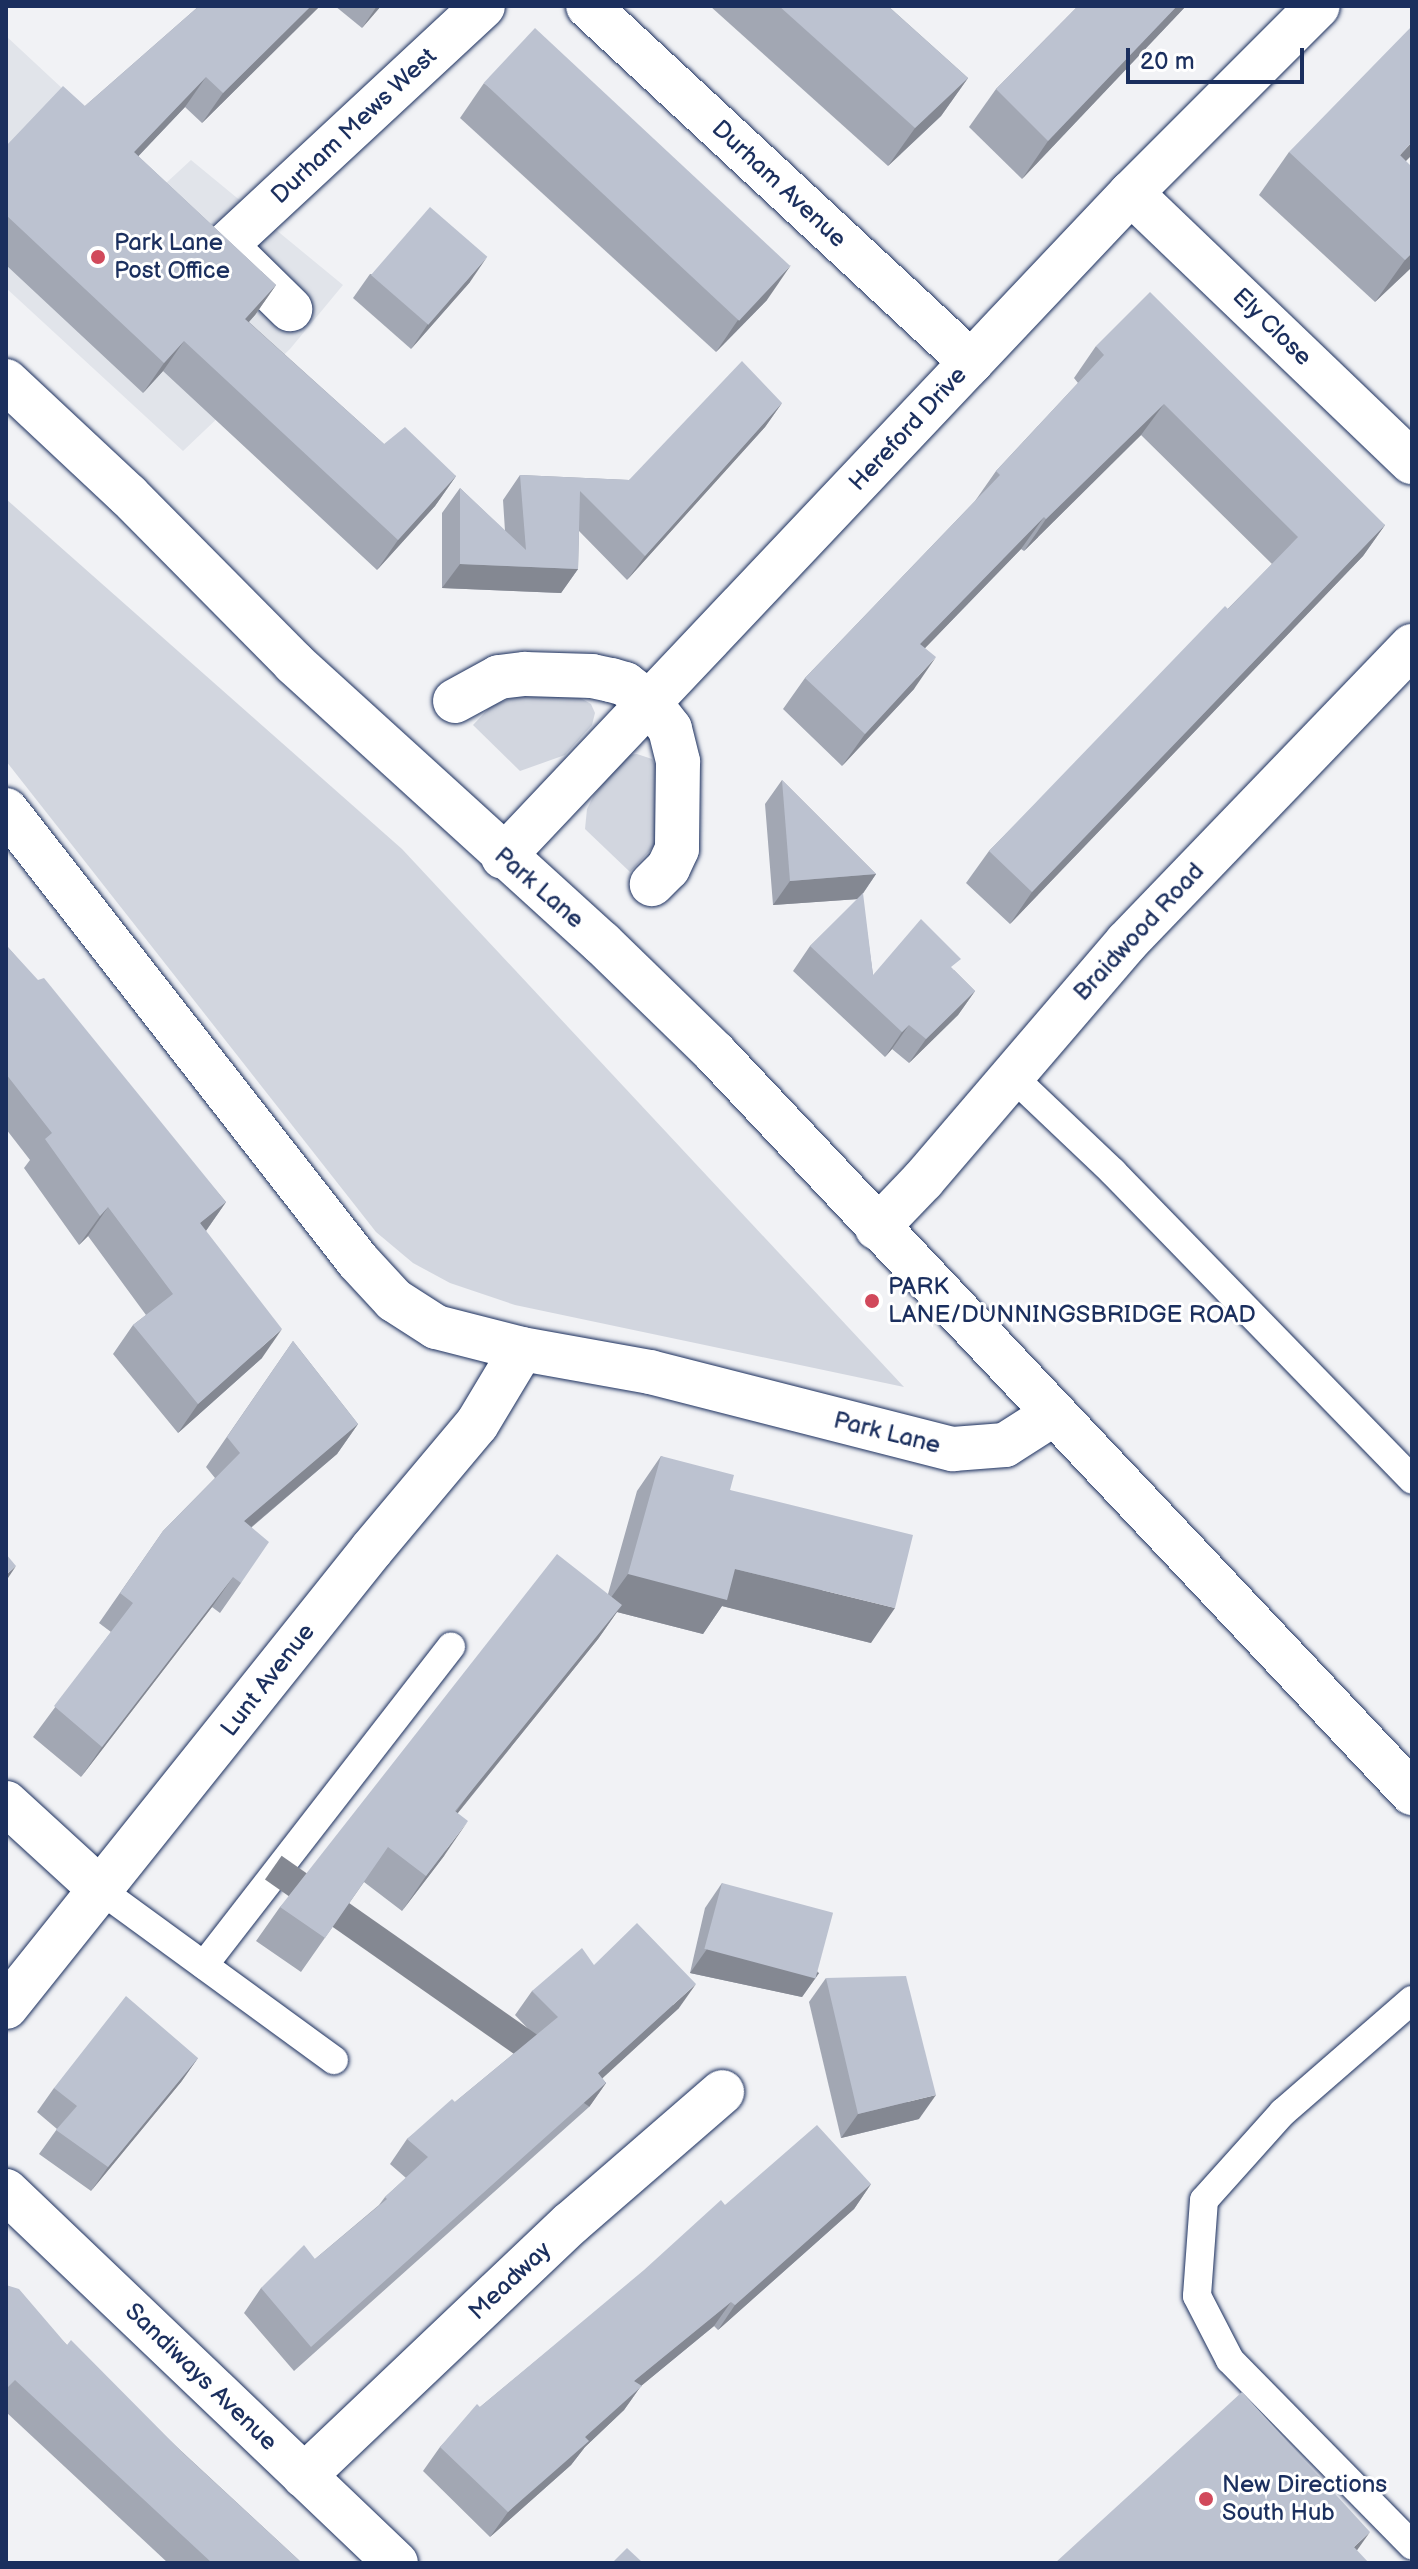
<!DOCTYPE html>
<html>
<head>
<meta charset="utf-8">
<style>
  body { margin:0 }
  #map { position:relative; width:1418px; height:2569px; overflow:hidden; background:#f1f2f5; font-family:"Balsamiq Sans",sans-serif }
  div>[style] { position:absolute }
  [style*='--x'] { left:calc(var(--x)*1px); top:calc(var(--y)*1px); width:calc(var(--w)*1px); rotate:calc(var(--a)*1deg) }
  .built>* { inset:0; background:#e1e4ea }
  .green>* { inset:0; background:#d2d6df }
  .roads { filter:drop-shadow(0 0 2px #1b2f5e) drop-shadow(0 0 2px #1b2f5e) }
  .lane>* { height:28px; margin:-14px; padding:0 14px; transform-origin:14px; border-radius:14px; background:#fff }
  .street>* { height:44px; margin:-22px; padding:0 22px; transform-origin:22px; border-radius:22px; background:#fff }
  .secondary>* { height:44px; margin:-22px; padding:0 22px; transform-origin:22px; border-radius:22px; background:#fff }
  .wall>* { inset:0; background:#a2a7b3 }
  .shaded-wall>* { inset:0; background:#848892; transform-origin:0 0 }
  .building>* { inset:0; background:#bcc2d0; transform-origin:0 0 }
  .dots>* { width:22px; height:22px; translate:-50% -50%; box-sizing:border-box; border:4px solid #fff; border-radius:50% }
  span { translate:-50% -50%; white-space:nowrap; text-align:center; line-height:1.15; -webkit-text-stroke:6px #fff; paint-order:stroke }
  .street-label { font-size:24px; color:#1b2f5e }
  .poi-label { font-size:24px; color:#1b2f5e }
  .left { translate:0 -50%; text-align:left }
  .frame { position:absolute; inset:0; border:8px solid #1b2f5e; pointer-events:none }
  .scale { position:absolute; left:1126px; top:48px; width:178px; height:36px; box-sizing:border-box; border:4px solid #1b2f5e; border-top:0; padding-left:10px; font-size:24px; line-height:28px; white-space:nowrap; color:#1b2f5e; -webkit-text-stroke:6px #fff; paint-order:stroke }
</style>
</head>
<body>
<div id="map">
  <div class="built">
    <div style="clip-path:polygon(6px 36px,165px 184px,191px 160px,343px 285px,290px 349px,183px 451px,6px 288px)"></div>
  </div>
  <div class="green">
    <div style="clip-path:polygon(6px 499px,402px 849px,904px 1387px,515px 1305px,450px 1283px,413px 1263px,376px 1232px,6px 761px)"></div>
    <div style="clip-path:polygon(517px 696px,577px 696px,591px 704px,595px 713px,592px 725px,565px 755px,520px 771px,473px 725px,491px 706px)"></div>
    <div style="clip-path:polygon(637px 754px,652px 759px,656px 767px,655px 845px,630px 872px,585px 829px,587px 809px,594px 795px,627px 755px)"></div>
  </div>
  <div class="roads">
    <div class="lane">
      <div style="--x:1012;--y:1076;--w:139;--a:43.5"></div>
      <div style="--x:1113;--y:1172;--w:429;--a:45.8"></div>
      <div style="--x:102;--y:1891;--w:287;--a:36.1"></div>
      <div style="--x:204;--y:1965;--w:403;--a:-52.2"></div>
      <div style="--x:1412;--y:2000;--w:171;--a:139"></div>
      <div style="--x:1283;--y:2112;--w:118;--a:131.9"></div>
      <div style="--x:1204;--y:2200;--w:96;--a:94.2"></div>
      <div style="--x:1197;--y:2296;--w:72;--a:62.7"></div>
      <div style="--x:1230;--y:2360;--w:260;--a:45.5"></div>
    </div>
    <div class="street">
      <div style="--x:588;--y:6;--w:523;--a:42.91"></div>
      <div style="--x:1131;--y:193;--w:389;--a:43.8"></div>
      <div style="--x:225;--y:246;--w:352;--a:-42.9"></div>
      <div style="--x:229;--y:249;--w:86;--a:44.5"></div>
      <div style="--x:455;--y:701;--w:50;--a:-28.6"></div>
      <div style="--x:499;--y:677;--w:26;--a:-7"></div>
      <div style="--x:525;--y:674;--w:67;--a:1.7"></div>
      <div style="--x:592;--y:676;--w:19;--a:12"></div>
      <div style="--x:611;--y:680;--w:15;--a:16"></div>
      <div style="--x:625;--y:684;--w:30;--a:37"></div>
      <div style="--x:649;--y:702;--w:34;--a:52"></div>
      <div style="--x:670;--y:729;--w:34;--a:76"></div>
      <div style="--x:678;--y:762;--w:87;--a:90.7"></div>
      <div style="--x:677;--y:849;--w:21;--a:115"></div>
      <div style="--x:668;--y:868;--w:23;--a:135"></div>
      <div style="--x:6;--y:810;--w:572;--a:52.03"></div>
      <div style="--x:358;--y:1261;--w:53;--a:47.3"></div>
      <div style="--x:394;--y:1300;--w:50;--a:32.7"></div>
      <div style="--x:436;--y:1327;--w:89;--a:14.3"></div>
      <div style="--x:522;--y:1349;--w:130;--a:10.2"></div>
      <div style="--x:650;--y:1372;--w:313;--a:14.3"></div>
      <div style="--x:953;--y:1449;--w:52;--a:-4.4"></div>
      <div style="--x:1005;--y:1445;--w:59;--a:-32.6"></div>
      <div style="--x:503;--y:857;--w:914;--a:-46.6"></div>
      <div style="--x:1131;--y:193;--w:264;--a:-45"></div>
      <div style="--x:877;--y:1228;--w:66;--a:-46.2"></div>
      <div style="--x:923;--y:1180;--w:313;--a:-49.4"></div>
      <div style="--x:1127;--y:942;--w:411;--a:-46.1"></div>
      <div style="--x:6;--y:1803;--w:130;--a:42.5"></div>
      <div style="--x:6;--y:2007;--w:586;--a:-51.37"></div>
      <div style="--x:372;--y:1549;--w:163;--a:-50"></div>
      <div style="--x:477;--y:1424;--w:87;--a:-59"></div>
      <div style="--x:6;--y:2191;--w:539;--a:43.65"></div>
      <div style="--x:304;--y:2476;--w:368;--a:-43.5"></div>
      <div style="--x:571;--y:2223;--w:200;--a:-40.9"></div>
    </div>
    <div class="secondary">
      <div style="--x:6;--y:381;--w:167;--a:43.1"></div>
      <div style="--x:128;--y:495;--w:236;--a:45.3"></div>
      <div style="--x:294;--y:663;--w:416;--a:42.3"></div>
      <div style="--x:602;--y:943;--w:158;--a:44.2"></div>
      <div style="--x:715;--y:1053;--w:1017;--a:46.71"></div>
    </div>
  </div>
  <div class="wall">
    <div style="clip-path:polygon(199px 6px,320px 6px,202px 123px,185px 107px,138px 156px,276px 285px,255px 315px,249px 322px,384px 444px,456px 476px,435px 506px,377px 570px,163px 371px,143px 393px,6px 265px,6px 146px,85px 106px)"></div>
    <div style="clip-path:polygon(335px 6px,381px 6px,362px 28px)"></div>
    <div style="clip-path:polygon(710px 6px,888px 6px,968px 78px,941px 116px,888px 166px)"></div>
    <div style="clip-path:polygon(1078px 6px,1186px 6px,1022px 179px,969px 127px,996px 89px)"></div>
    <div style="clip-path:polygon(484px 83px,767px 300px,716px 352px,460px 118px)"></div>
    <div style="clip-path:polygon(1289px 152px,1406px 161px,1412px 267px,1375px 302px,1259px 195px)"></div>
    <div style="clip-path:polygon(370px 274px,470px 282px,411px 349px,353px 298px)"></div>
    <div style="clip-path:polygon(1096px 346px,1385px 525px,1363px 556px,1010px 924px,966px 883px,989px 851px,1272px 564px,1141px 435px,1024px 551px,1021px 549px,925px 648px,914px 689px,842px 766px,783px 709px,805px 678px,975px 501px,996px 471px,1078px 383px,1074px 378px)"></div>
    <div style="clip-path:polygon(782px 403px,765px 427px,627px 580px,579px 531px,578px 569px,561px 593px,442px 588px,442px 513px,460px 488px,505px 531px,503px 500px,520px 475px,629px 480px)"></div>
    <div style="clip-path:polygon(782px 780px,876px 874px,862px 895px,873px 975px,954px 970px,975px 991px,958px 1015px,909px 1063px,892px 1049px,885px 1057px,793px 971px,810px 946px,858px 899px,773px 905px,765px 804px)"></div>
    <div style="clip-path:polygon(6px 945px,226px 1202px,206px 1231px,262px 1358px,178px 1433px,113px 1354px,133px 1325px,146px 1315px,88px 1236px,79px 1245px,24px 1168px,30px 1160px,6px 1129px)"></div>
    <div style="clip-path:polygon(293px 1341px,358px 1424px,337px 1454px,252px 1527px,241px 1583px,220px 1613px,212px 1607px,81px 1777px,33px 1737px,111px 1632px,99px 1623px,163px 1531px,215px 1478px,206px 1467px)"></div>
    <div style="clip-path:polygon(661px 1456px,730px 1490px,871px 1643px,722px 1606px,703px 1634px,617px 1612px,598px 1639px,458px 1813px,444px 1856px,402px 1911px,364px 1882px,301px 1972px,256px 1941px,280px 1907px,608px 1594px,637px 1491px)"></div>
    <div style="clip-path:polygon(722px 1883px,819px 1973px,802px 1997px,690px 1973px,705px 1908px)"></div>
    <div style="clip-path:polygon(594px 1965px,679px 2008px,602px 2078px,606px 2083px,589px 2107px,294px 2371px,244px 2313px,261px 2288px,315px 2259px,379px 2205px,385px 2197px,406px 2178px,390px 2164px,407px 2139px,455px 2102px,535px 2036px,515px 2015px,532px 1991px)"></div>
    <div style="clip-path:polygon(826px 1978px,919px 2119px,841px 2138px,809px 2002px)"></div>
    <div style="clip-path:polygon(198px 2058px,181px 2082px,91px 2191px,39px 2154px,57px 2129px,37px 2112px,54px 2088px)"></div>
    <div style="clip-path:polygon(871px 2184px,854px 2209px,718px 2330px,714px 2326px,641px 2386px,624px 2410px,585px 2447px,571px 2465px,490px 2537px,423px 2471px,440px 2447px,480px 2407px,725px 2205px)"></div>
    <div style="clip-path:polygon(6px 2285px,67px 2345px,302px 2563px,168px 2563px,6px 2412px)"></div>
  </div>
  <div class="shaded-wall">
    <div style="clip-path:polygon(311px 6px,320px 6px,202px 123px,223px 93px)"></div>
    <div style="clip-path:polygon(377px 6px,381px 6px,362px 28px)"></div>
    <div style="clip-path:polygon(1177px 6px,1186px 6px,1022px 179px,1048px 141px)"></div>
    <div style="clip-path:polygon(206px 77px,185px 107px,113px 183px,134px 152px)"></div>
    <div style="clip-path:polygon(968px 78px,941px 116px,888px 166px,915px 128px)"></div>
    <div style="clip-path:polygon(1412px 142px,1412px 155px,1370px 197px,1400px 155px)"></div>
    <div style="clip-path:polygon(1412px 253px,1412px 267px,1375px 302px,1405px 260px)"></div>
    <div style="clip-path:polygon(487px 257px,470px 282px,411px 349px,428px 324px)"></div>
    <div style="clip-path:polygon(791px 265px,767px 300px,716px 352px,740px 317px)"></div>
    <div style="clip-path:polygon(276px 285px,255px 315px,224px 349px,245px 319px)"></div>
    <div style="clip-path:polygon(184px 341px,163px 371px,143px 393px,164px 363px)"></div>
    <div style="clip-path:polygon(782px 403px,765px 427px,627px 580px,645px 556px)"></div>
    <div style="clip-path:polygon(1164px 404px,1141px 435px,1024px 551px,1046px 519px)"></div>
    <div style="clip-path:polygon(456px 476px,435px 506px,377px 570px,398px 540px)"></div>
    <div style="clip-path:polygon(1044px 517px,1021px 549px,898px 676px,920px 644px)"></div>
    <div style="clip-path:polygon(1385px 525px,1363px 556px,1010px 924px,1032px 892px)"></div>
    <div style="clip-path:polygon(460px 564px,578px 569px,561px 593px,442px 588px)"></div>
    <div style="clip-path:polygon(936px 657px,914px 689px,842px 766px,865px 734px)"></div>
    <div style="clip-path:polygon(876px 874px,859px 899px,773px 905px,790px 881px)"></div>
    <div style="clip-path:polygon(975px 991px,958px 1015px,909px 1063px,926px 1039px)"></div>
    <div style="clip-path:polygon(909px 1025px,892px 1049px,885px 1057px,902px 1032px)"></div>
    <div style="clip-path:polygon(226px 1202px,205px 1232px,200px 1223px)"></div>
    <div style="clip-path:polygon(108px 1207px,88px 1236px,79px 1245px,100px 1216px)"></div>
    <div style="clip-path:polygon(282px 1329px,262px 1358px,178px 1433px,198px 1404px)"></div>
    <div style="clip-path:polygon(358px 1424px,337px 1454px,223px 1551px,244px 1521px)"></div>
    <div style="clip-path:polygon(16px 1566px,6px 1581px,6px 1575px)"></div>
    <div style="clip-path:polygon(735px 1569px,895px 1608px,871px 1643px,722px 1606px,703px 1634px,617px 1612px,598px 1639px,431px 1846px,628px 1574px)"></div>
    <div style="clip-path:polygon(233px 1577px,212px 1607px,81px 1777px,102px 1747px)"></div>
    <div style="clip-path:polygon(468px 1821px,444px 1856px,402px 1911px,426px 1876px)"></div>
    <div style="clip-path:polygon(707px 1949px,819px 1973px,802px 1997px,690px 1973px)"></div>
    <div style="clip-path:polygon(696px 1984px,679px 2008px,581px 2098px,598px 2073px)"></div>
    <div style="clip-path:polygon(198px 2058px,181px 2082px,91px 2191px,108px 2167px)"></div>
    <div style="left:606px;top:2083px;width:29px;height:396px;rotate:125deg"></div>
    <div style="clip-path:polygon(936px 2095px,919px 2119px,841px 2138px,858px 2114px)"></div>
    <div style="clip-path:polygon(871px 2184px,854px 2209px,718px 2330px,735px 2305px)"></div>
    <div style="clip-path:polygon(731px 2302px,714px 2326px,641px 2386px,624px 2410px,585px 2447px,571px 2465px,490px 2537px,508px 2512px,585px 2437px,634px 2381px)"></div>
    <div style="clip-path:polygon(1370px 2532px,1348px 2563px,1354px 2547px)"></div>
  </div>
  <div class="building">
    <div style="clip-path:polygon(199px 6px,311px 6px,223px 93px,206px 77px,134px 152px,276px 285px,245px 319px,384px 444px,405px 427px,456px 476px,398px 540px,184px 341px,164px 363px,6px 215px,6px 146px,63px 86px,85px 106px)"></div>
    <div style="clip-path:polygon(779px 6px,888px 6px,968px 78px,915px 128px)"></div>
    <div style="clip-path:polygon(1078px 6px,1177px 6px,1048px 141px,996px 89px)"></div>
    <div style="clip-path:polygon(1412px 26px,1412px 142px,1400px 155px,1412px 167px,1412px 253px,1405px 260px,1289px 152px)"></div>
    <div style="left:535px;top:28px;width:349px;height:75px;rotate:43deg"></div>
    <div style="left:430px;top:207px;width:76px;height:90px;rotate:41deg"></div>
    <div style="clip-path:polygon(1150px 292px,1385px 525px,1032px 892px,989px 851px,1225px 606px,1228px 609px,1298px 537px,1164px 404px,1046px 519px,1044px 517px,920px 644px,936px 657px,865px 734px,805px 678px,1000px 475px,996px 471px,1104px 355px,1096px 346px)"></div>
    <div style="clip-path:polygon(742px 361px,782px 403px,645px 556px,580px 491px,578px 569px,460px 564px,460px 488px,526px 550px,520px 475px,629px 480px)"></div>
    <div style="clip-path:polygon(782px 780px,876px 874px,790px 881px)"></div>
    <div style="clip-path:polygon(863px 893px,873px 975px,921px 919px,961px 959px,951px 967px,975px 991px,926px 1039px,909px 1025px,902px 1032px,810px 946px)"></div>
    <div style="clip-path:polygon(6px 945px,38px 980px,44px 978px,226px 1202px,200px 1223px,282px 1329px,198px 1404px,133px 1325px,173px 1294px,108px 1207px,100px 1216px,45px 1139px,52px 1133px,6px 1074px)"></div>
    <div style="clip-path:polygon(293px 1341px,358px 1424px,244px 1521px,269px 1542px,241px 1583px,233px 1577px,102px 1747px,54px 1706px,133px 1603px,120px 1593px,163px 1531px,240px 1453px,227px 1437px)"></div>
    <div style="clip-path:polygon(661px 1456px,734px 1475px,730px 1490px,913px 1535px,895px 1608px,735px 1569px,727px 1600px,628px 1574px)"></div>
    <div style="clip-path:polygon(6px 1554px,16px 1566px,6px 1575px)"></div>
    <div style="clip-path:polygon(557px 1554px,622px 1605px,455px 1811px,468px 1821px,426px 1876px,388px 1847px,325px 1938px,280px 1907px)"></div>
    <div style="left:722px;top:1883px;width:115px;height:68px;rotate:15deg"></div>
    <div style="clip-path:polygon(637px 1923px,696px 1984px,598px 2073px,606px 2083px,311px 2347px,261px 2288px,304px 2245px,315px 2259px,387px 2199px,385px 2197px,428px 2157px,407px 2139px,452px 2099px,455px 2102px,558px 2017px,532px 1991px,582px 1948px,594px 1965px)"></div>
    <div style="clip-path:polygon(906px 1976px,936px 2095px,858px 2114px,826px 1978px)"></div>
    <div style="clip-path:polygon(126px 1996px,198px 2058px,108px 2167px,56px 2130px,77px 2106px,54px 2088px)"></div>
    <div style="clip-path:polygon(817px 2125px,871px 2184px,735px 2305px,731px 2302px,634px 2381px,642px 2386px,585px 2437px,589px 2441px,508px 2512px,440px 2447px,477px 2404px,480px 2407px,644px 2270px,721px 2200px,725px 2205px)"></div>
    <div style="clip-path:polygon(6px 2285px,19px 2289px,67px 2345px,71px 2340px,184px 2454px,302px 2563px,212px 2563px,15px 2380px,6px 2389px)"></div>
    <div style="clip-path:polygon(1242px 2392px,1370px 2532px,1354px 2547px,1369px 2563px,1055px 2563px)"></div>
    <div style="clip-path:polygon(627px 2548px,643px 2563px,612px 2563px)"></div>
  </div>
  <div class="dots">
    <div style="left:98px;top:257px;background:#d1495b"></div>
    <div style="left:872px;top:1301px;background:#d1495b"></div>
    <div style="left:1206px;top:2499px;background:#d1495b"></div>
  </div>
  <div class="street-label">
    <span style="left:354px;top:126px;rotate:-43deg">Durham Mews West</span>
    <span style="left:779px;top:184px;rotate:43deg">Durham Avenue</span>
    <span style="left:1272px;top:327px;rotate:44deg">Ely Close</span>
    <span style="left:908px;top:429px;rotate:-47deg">Hereford Drive</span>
    <span style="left:539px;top:888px;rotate:41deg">Park Lane</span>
    <span style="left:1139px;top:932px;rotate:-47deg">Braidwood Road</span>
    <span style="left:887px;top:1433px;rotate:14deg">Park Lane</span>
    <span style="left:268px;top:1680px;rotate:-52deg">Lunt Avenue</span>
    <span style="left:510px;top:2281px;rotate:-43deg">Meadway</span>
    <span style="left:201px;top:2377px;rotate:44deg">Sandiways Avenue</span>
  </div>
  <div class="poi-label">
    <span class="left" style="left:114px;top:257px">Park Lane<br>Post Office</span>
    <span class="left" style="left:888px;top:1301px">PARK<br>LANE/DUNNINGSBRIDGE ROAD</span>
    <span class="left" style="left:1222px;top:2499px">New Directions<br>South Hub</span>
  </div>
  <div class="frame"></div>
  <div class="scale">20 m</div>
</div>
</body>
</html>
